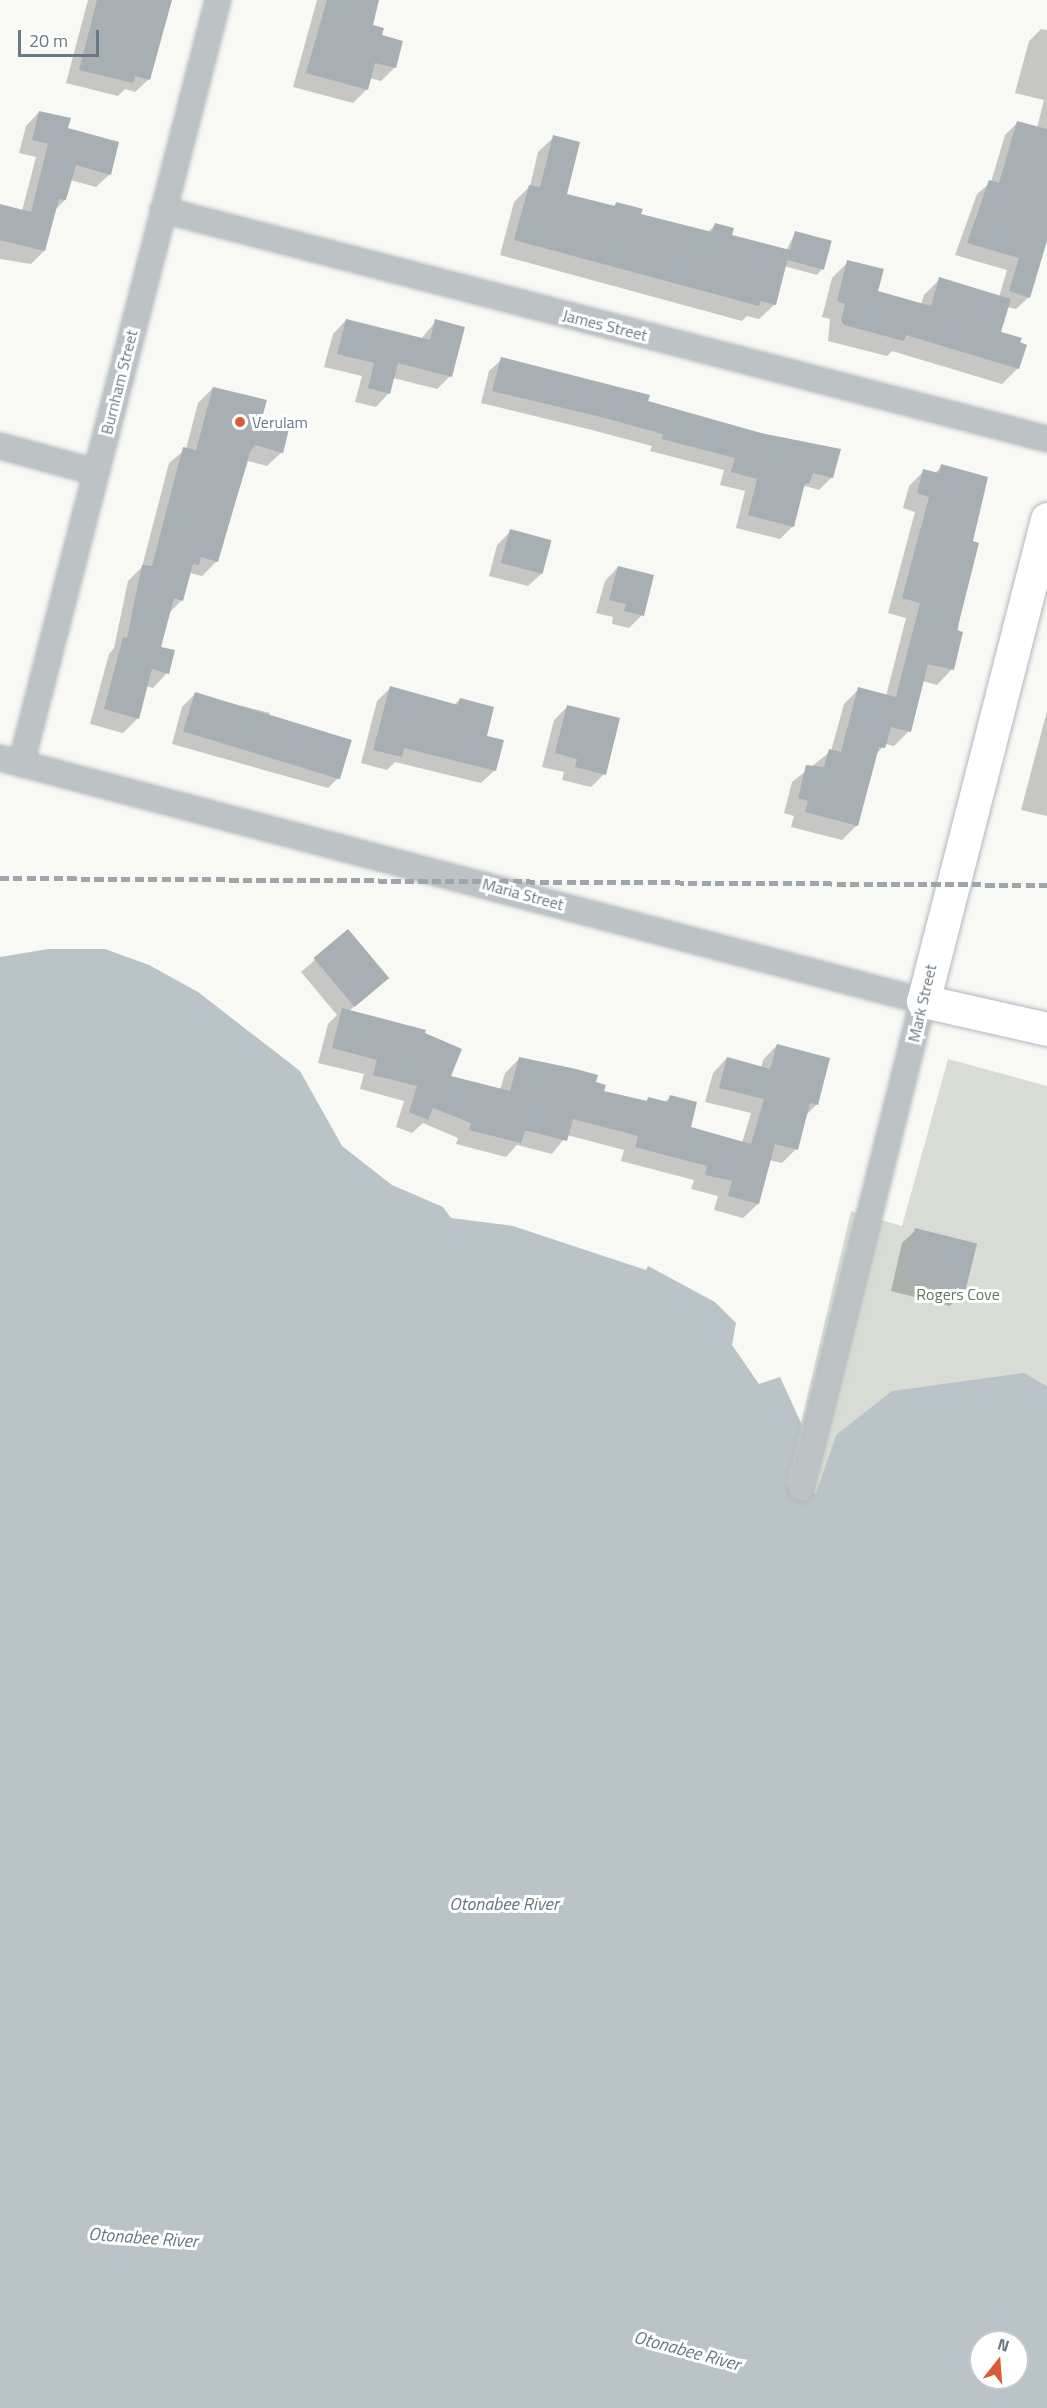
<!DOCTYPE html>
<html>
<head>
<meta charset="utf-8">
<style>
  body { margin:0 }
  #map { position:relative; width:1047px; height:2408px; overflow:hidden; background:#f8f8f5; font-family:"Titillium Web",sans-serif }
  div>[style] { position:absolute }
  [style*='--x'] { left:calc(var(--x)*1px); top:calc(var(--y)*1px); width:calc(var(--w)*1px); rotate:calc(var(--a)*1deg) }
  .green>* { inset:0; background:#d8dcd5 }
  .water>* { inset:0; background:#b9c3c8 }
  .shadow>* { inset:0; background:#0003 }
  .building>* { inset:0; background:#a7afb4; transform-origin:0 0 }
  .roads { filter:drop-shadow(0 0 2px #b2b7bc) drop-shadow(0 0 2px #b2b7bc) }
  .street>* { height:24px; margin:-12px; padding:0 12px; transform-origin:12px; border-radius:12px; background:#bdc2c5 }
  .secondary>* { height:33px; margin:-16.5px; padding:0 16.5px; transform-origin:16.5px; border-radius:16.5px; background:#fff }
  .rail>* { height:4.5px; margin-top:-2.25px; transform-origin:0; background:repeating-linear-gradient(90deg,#9fa6ab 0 9px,transparent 0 13.5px) }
  .dots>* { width:16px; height:16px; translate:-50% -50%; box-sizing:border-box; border:3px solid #fff; border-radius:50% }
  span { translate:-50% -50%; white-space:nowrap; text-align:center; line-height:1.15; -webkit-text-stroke:6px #fff; paint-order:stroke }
  .street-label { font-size:16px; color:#697884 }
  .poi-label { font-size:16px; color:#697884 }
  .left { translate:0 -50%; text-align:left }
  .park-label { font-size:16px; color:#667763 }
  .water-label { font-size:18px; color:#657880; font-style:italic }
  .north { position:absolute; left:969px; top:2330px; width:60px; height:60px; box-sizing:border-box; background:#fff; border:2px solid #c3c9ce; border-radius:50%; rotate:17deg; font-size:16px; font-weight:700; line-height:24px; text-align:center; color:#697884 }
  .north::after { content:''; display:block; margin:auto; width:21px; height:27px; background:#d85c35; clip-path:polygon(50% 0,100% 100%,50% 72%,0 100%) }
  .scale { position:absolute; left:18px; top:30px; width:81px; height:27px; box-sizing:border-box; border:3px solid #697884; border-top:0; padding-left:8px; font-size:18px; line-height:21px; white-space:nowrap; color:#697884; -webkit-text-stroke:4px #fff; paint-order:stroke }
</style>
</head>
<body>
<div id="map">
  <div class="green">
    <div style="clip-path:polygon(948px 1059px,1047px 1086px,1047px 1386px,1024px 1374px,836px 1435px,816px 1493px,786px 1486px,851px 1211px,902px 1226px)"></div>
  </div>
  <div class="water">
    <div style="clip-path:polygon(evenodd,48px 949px,105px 949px,149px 965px,198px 992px,300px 1071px,342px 1146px,392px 1185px,443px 1207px,451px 1218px,513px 1226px,646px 1270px,648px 1266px,715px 1302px,736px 1323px,732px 1345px,759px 1384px,780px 1377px,802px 1425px,787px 1486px,816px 1493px,836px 1435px,892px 1391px,1024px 1373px,1047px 1386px,1047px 2408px,0 2408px,0 957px,48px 949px,981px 2342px,1017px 2342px,1017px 2378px,981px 2378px,981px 2342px)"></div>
  </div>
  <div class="shadow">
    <div style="clip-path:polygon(88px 0,170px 0,149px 79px,135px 92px,125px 89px,118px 96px,66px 83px)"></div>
    <div style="clip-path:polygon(317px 0,377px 0,371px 26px,380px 36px,395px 67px,381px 81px,369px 78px,367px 89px,353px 103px,293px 87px)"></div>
    <div style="clip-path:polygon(1041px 29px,1047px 30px,1047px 236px,1029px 297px,1016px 309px,1007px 307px,1000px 333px,1018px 368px,1002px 384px,892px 351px,887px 356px,828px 341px,830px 319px,822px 317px,832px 278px,848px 262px,876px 292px,921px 304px,924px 295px,940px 279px,999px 297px,1007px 270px,955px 255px,977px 194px,991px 182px,1005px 135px,1018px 122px,1037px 128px,1044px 100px,1015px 93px,1029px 41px)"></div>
    <div style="clip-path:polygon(39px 112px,66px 129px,110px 174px,96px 187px,70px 180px,65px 200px,55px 210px,44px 251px,31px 264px,0 259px,0 205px,22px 211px,36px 157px,19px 153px,26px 126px)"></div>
    <div style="clip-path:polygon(554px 137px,565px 195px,613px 207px,616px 204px,640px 215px,708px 232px,715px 225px,731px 236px,786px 251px,795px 233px,823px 268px,817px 275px,784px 266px,775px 304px,759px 319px,747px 316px,742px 321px,500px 255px,514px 202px,530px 186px,538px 152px)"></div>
    <div style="clip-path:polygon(346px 320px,421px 339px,436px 321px,450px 376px,437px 389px,393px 378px,389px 393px,376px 407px,355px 402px,362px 376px,324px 367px,333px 334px)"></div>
    <div style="clip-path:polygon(502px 359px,646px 402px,832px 477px,819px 490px,805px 486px,802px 489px,793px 526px,780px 539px,736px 528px,745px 491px,720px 485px,724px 470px,650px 451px,652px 446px,592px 430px,481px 403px,489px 371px)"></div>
    <div style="clip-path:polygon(213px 388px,260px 419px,282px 452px,267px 466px,248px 461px,217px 561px,202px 576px,190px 573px,182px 600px,168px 614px,159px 648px,167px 673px,153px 688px,146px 686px,138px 718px,123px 733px,90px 724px,109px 654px,114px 648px,128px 581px,142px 567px,169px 463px,186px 449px,198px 403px)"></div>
    <div style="clip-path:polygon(942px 466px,971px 543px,952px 669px,937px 685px,922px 681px,909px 731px,894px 746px,885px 744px,874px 757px,857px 825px,842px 840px,791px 827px,794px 816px,784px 813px,792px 782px,831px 751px,844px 704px,859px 689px,886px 696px,906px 618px,888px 613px,915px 512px,903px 508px,909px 486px,924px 471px,935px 473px)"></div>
    <div style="clip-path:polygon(511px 531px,542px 573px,528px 586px,489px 576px,497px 545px)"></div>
    <div style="clip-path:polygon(618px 567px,642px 615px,629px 628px,612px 624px,613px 617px,596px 613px,605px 581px)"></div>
    <div style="clip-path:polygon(390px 688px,454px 705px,460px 699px,485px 737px,495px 770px,481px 783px,395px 762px,387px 770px,361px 763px,377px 701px)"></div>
    <div style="clip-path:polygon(195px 694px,270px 713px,269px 719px,341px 775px,328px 788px,172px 744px,182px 707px)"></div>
    <div style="clip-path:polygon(568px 706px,604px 774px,591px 787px,562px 780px,564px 772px,542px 767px,554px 720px)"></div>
    <div style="clip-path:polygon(1047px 711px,1047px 816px,1021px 810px)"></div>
    <div style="clip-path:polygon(348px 931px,387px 978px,349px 1011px,449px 1077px,500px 1090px,505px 1073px,519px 1059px,595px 1083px,602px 1092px,645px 1102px,648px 1099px,664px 1103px,670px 1097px,689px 1128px,742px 1143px,751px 1113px,705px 1102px,713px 1073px,727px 1058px,761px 1068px,763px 1060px,777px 1045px,817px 1104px,805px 1116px,796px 1149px,782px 1163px,769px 1160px,758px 1204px,743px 1218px,714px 1210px,718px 1196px,691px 1189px,694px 1180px,621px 1161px,624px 1150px,567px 1135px,552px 1154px,517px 1145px,506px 1157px,456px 1144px,458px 1138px,423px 1123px,412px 1133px,396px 1127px,404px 1101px,360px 1089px,364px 1074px,318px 1063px,328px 1024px,337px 1015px,301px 972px)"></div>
    <div style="clip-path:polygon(916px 1230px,963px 1292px,950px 1306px,891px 1291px,902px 1243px)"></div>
  </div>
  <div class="building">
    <div style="clip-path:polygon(97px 0,172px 0,150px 80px,135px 76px,133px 83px,79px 70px)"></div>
    <div style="clip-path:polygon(327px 0,379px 0,373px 25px,384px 28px,382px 35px,403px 41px,396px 68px,375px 63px,368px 90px,306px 73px)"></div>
    <div style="clip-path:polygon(39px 111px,71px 118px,68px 128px,119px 142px,111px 175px,76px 165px,66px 200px,59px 199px,45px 251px,0 240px,0 204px,31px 212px,48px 144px,32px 140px)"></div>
    <div style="clip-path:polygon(1017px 121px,1047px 129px,1047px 241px,1030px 298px,1009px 291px,1019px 258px,967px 243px,989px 180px,999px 183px)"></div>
    <div style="clip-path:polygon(553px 135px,580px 142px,567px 194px,615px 206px,616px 202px,628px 205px,643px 209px,641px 214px,712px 232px,715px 223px,734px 228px,732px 235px,790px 250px,776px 305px,760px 301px,759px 306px,514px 240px,529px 185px,540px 187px)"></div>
    <div style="left:795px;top:231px;width:38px;height:30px;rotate:15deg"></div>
    <div style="clip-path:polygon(847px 260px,884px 269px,878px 291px,931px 306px,939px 277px,1011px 299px,1001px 332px,1022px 338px,1020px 342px,1027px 345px,1019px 369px,906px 335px,904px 341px,844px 325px,841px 320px,845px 304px,837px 301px)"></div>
    <div style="clip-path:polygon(346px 319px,430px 340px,435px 319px,465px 327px,452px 377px,398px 363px,390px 394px,368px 388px,374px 363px,337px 354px)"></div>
    <div style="clip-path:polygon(501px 357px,650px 395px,648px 401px,761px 433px,841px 449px,833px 478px,813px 473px,809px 484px,805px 483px,794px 527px,748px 515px,757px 479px,731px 472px,735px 458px,662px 439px,663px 434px,605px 418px,492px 391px)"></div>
    <div style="clip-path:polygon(213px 387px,267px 400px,262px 418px,290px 425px,283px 453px,255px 445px,250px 452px,218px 562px,201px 557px,199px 565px,193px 564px,183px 601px,174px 598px,161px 647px,175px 650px,169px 674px,152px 669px,139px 719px,104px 709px,123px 637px,127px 638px,142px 565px,152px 566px,183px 447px,196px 450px)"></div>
    <div style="clip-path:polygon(941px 464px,988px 477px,973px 541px,979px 543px,957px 630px,963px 632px,954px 670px,928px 664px,911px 732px,891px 727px,885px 748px,879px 747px,858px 826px,805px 812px,808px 801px,798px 798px,806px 765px,824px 767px,829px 749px,841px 752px,858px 687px,896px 697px,920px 603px,902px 598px,929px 497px,917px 493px,923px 469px,939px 473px)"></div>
    <div style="left:510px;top:529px;width:43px;height:35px;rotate:15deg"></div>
    <div style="clip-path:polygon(618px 566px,654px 575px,644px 616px,624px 611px,626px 604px,609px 600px)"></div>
    <div style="clip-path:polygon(390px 686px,458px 705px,460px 698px,494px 707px,487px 736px,504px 740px,496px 771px,404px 748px,402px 757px,373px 750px)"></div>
    <div style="left:195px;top:692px;width:164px;height:41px;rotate:17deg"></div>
    <div style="clip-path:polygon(567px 705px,620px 718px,606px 775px,575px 767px,577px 759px,555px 753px)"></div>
    <div style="left:348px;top:929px;width:64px;height:45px;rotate:50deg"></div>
    <div style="clip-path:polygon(342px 1008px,426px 1030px,425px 1033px,462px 1049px,451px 1076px,510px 1091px,519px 1057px,576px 1069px,598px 1075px,596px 1082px,606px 1085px,604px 1091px,647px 1101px,648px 1097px,668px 1102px,670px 1095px,697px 1102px,691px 1127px,751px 1144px,764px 1099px,719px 1088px,727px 1057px,770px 1069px,777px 1044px,830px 1058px,818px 1105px,810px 1103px,798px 1150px,775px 1144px,759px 1204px,728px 1196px,732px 1181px,705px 1175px,707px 1166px,635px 1147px,638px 1136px,573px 1119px,567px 1141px,529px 1131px,525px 1131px,521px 1143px,469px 1130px,471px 1123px,433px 1108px,428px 1120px,409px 1112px,417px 1086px,373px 1075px,377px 1060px,332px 1048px)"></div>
    <div style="left:915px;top:1228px;width:64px;height:51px;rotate:14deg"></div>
  </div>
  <div class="roads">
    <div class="street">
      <div style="--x:163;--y:210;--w:913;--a:14.52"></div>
      <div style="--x:0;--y:446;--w:99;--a:15.2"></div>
      <div style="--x:0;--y:758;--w:954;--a:14.75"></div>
      <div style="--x:923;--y:1001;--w:503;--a:104.04"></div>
      <div style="--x:21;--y:764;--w:789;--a:-75.54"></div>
    </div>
    <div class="secondary">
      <div style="--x:1047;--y:519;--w:498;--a:104.4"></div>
      <div style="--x:923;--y:1001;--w:127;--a:12.7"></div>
    </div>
  </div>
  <div class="rail">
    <div style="--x:0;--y:878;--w:1047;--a:0.38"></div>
  </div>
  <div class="dots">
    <div style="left:240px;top:422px;background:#d85c35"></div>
  </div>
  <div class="street-label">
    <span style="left:605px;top:325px;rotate:14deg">James Street</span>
    <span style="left:119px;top:382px;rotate:-76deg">Burnham Street</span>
    <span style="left:523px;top:894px;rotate:15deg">Maria Street</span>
    <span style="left:922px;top:1003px;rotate:-77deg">Mark Street</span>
  </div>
  <div class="poi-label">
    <span class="left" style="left:252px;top:422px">Verulam</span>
  </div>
  <div class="park-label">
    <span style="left:958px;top:1294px">Rogers Cove</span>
  </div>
  <div class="water-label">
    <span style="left:504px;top:1904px">Otonabee River</span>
    <span style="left:143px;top:2238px;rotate:4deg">Otonabee River</span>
    <span style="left:687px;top:2351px;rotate:15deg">Otonabee River</span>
  </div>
  <div class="north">N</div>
  <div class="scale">20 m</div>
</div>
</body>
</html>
